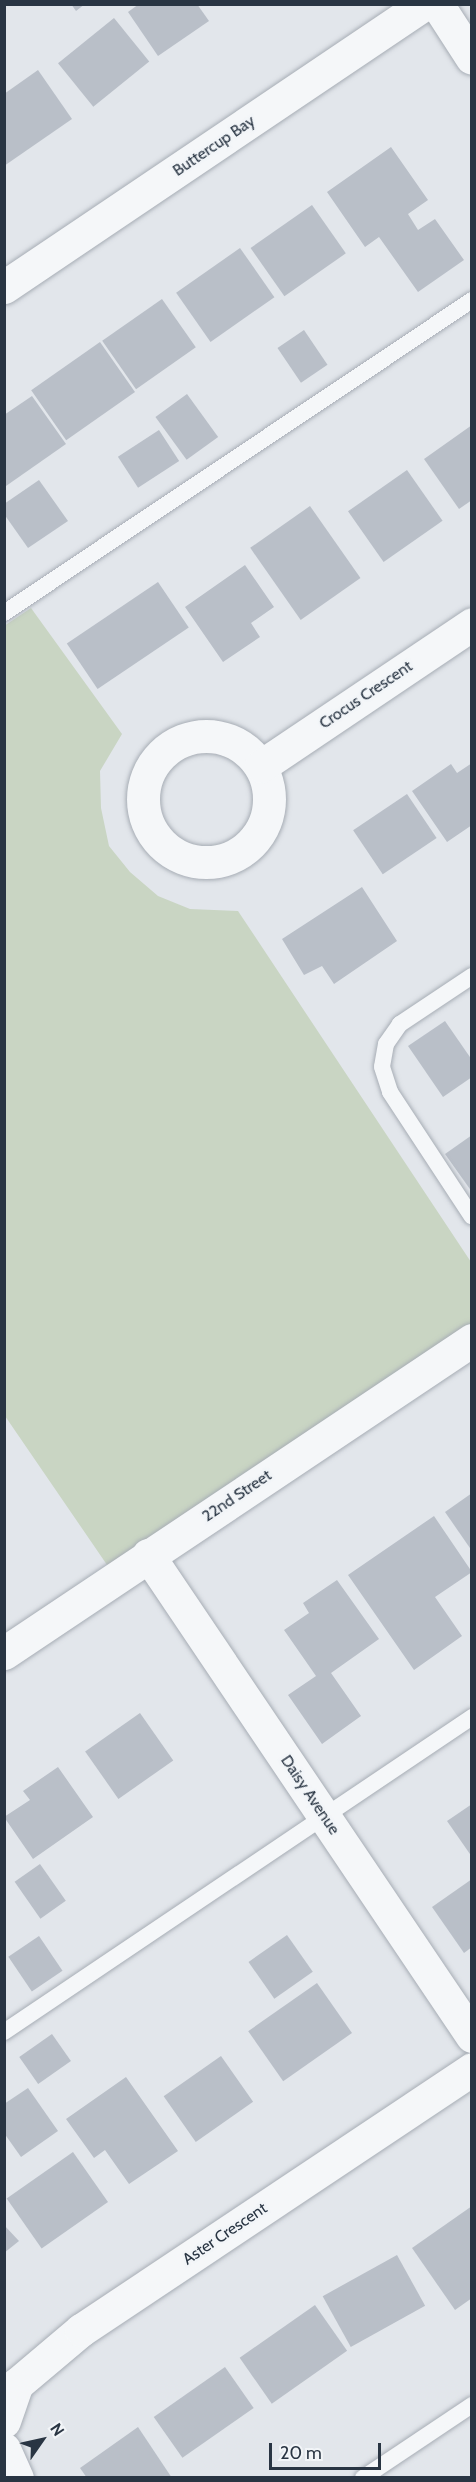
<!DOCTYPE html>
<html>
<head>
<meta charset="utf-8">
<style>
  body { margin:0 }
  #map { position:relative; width:476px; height:2482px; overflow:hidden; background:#e2e6eb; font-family:Cabin,sans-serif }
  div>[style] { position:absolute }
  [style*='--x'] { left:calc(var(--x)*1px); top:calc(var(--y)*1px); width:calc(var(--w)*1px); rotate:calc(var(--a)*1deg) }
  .green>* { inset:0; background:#c9d5c3 }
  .building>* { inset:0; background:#b9bfc8; transform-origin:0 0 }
  .roads { filter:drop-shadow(0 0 2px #a7adb5) drop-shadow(0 0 2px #a7adb5) }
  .lane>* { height:16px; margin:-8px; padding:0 8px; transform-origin:8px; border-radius:8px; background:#f5f7f9 }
  .street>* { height:33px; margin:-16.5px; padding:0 16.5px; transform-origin:16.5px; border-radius:16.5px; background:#f5f7f9 }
  .street>.ring { margin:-16.5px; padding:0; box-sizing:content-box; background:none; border:33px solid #f5f7f9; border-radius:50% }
  span { translate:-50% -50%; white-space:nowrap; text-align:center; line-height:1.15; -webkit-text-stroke:5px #f2f5f8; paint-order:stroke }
  .street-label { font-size:16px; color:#293543 }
  .frame { position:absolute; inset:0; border:6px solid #293543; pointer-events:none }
  .north { position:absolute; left:12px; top:2410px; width:60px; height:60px; -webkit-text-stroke:4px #f2f5f8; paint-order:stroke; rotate:56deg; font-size:16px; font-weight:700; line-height:24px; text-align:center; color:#293543 }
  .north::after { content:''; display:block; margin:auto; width:21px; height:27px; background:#293543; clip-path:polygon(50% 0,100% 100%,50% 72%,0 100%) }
  .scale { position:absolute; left:269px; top:2443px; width:112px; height:27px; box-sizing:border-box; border:3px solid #293543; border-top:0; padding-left:8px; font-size:18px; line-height:21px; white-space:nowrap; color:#293543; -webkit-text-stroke:4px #f2f5f8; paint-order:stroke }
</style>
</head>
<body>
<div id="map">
  <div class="green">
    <div style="clip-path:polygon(31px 608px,122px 734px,100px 771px,101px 808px,109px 846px,130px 872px,158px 896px,190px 909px,238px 911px,471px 1262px,471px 1339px,116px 1578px,5px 1416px,4px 626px)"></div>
  </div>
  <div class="building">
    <div style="clip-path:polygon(71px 4px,85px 4px,76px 11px)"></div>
    <div style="clip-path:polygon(139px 4px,197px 4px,209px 21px,158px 56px,128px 12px)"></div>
    <div style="left:114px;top:18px;width:56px;height:72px;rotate:51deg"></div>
    <div style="clip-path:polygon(38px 70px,72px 119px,4px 166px,4px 94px)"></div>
    <div style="clip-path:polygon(391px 147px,428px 200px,408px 214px,418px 230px,435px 219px,464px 260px,418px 292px,379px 237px,365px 247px,327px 192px)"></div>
    <div style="left:312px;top:205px;width:59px;height:75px;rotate:55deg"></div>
    <div style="left:240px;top:248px;width:60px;height:78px;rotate:55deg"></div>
    <div style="left:162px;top:299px;width:59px;height:73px;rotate:55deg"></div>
    <div style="left:304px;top:330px;width:42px;height:32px;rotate:56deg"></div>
    <div style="left:100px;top:342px;width:61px;height:84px;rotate:55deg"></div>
    <div style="left:187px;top:394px;width:53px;height:39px;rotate:54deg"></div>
    <div style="clip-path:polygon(32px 396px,66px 444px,6px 486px,4px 415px)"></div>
    <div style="clip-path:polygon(472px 425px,472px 500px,459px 509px,424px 459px)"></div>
    <div style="left:159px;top:430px;width:37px;height:49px;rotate:57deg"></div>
    <div style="left:407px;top:470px;width:62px;height:72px;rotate:55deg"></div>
    <div style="clip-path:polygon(39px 480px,68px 521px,28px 548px,4px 514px,4px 504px)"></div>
    <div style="left:310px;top:506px;width:88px;height:73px;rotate:55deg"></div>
    <div style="clip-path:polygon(245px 565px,274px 607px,251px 623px,260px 637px,223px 662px,185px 607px)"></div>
    <div style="left:158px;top:582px;width:55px;height:110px;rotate:56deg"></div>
    <div style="clip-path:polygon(472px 763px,472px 825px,447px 842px,412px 791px,451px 764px,457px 773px)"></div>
    <div style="left:407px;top:794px;width:53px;height:65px;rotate:56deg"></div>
    <div style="clip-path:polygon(362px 887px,397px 941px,334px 984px,322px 966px,304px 975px,282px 939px)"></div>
    <div style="clip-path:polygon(445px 1021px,472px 1060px,472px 1077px,443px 1097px,408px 1046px)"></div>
    <div style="clip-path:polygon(472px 1135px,472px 1192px,445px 1154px)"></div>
    <div style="clip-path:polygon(472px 1493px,472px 1551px,445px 1512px)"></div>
    <div style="clip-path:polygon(434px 1516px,472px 1572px,435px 1597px,462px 1636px,414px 1670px,348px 1575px)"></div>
    <div style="clip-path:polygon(337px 1580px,379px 1639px,331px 1673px,361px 1716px,322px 1744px,288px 1695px,316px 1676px,284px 1630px,309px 1613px,303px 1603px)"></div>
    <div style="left:140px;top:1713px;width:58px;height:67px;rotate:55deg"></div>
    <div style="clip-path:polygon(58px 1767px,93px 1817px,33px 1859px,4px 1817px,30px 1800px,23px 1791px)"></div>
    <div style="clip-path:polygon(472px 1804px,472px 1857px,447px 1821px)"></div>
    <div style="left:40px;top:1864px;width:45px;height:31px;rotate:55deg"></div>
    <div style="clip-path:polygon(472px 1879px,472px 1947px,464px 1953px,432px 1907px)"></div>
    <div style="left:287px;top:1935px;width:45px;height:47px;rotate:55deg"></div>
    <div style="left:39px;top:1936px;width:42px;height:37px;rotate:56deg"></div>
    <div style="left:317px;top:1983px;width:61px;height:84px;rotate:55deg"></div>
    <div style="left:52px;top:2034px;width:33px;height:40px;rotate:55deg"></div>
    <div style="left:221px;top:2056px;width:56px;height:70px;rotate:55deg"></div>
    <div style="clip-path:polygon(126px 2077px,178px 2151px,129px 2184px,105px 2150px,94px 2158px,66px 2119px)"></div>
    <div style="clip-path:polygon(28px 2088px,58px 2131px,21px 2157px,4px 2133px,4px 2104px)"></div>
    <div style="left:73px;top:2152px;width:61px;height:81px;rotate:55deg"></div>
    <div style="clip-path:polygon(472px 2206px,472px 2298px,455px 2310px,412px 2248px)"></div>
    <div style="clip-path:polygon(4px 2225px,19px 2241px,4px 2253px)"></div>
    <div style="left:397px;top:2255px;width:58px;height:85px;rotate:61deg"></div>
    <div style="left:315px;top:2305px;width:56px;height:92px;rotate:55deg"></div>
    <div style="left:225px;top:2367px;width:50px;height:87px;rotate:55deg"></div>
    <div style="clip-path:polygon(138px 2427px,172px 2478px,87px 2478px,80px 2468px)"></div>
  </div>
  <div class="roads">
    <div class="lane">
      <div style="--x:4;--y:613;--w:563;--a:-33.77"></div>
      <div style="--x:472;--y:976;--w:87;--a:146.3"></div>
      <div style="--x:400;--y:1024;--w:24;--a:125"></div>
      <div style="--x:386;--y:1044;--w:23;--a:100"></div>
      <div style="--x:382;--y:1067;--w:26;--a:72"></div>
      <div style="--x:390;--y:1092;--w:149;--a:56.7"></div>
      <div style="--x:4;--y:2032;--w:564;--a:-33.94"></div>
      <div style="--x:363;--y:2478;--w:131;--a:-33.8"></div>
    </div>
    <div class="street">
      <div style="--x:437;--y:4;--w:64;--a:57.1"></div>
      <div style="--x:4;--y:287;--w:506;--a:-33.97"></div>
      <div class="ring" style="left:143px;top:736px;width:93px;height:93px"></div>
      <div style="--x:261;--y:766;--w:254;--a:-33.9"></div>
      <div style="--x:148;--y:1555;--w:580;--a:56.04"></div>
      <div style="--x:4;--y:1653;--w:563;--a:-33.77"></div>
      <div style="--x:4;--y:2421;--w:39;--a:-71"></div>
      <div style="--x:17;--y:2384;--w:84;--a:-40.2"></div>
      <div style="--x:81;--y:2330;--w:470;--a:-33.7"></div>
      <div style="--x:4;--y:2449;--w:32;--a:66"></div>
    </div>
  </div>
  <div class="street-label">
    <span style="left:214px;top:146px;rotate:-34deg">Buttercup Bay</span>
    <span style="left:366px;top:695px;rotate:-34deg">Crocus Crescent</span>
    <span style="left:237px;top:1496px;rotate:-34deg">22nd Street</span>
    <span style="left:310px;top:1795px;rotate:56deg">Daisy Avenue</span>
    <span style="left:225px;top:2234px;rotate:-34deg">Aster Crescent</span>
  </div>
  <div class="frame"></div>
  <div class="north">N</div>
  <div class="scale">20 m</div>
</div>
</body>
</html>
